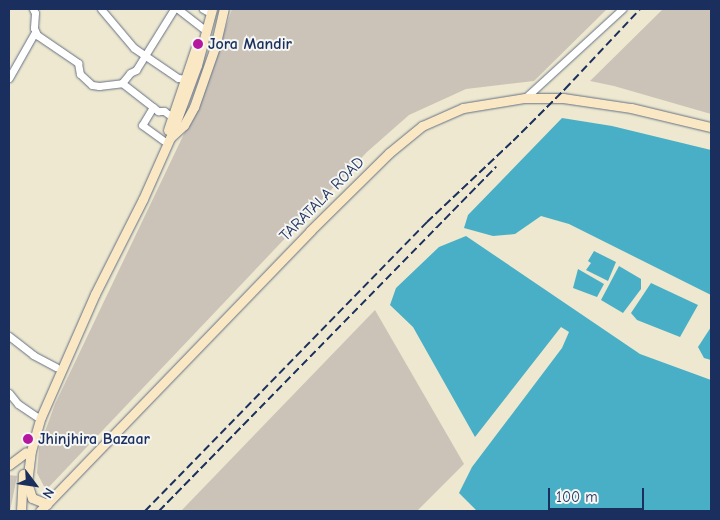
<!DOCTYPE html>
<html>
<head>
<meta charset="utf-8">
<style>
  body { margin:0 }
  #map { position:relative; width:720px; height:520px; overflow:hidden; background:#ede8cf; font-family:"Comic Neue",sans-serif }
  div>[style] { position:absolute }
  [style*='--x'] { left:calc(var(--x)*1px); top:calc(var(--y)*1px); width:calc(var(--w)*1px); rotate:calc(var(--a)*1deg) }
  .industrial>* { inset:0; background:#cbc3b8 }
  .water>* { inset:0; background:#48afc7 }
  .roads { filter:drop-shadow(0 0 1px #647086) drop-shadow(0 0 1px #647086) }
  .street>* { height:7px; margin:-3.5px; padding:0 3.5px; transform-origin:3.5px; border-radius:3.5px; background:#fff }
  .secondary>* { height:9px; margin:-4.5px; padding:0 4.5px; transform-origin:4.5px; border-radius:4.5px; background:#fae7c3 }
  .rail>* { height:2px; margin-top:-1px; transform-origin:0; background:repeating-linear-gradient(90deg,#1b2f5e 0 8px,transparent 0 12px) }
  .dots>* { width:14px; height:14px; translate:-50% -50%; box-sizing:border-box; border:2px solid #f6f6f2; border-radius:50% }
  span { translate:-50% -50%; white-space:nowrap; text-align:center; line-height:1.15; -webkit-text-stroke:4px #f6f6f2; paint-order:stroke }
  .poi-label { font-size:16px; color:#1b2f5e; font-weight:700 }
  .left { translate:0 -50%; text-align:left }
  .street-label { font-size:16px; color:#1b2f5e }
  .frame { position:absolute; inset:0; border:10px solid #1b2f5e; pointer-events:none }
  .north { position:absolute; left:10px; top:460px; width:50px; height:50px; -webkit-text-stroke:4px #f6f6f2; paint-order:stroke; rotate:121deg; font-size:14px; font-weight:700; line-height:20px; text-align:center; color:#1b2f5e }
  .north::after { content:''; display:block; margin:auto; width:18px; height:22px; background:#1b2f5e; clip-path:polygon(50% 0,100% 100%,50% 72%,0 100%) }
  .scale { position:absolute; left:548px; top:488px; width:96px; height:22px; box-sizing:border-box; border:2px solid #1b2f5e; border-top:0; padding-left:6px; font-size:15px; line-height:18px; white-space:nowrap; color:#1b2f5e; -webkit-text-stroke:4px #f6f6f2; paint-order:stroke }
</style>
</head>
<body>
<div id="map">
  <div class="industrial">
    <div style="clip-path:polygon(232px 9px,607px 9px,534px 81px,466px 89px,409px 115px,367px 152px,46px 490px,37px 473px,39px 448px,55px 404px,204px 92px)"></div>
    <div style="clip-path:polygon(663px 9px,711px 9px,711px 114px,614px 86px,590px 81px)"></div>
    <div style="clip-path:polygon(375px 310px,464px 464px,417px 511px,181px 511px)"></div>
    <div style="clip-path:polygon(9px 475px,17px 476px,10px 511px,9px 511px)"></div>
  </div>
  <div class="water">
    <div style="clip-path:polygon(562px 118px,612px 126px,711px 150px,711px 295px,569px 224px,541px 216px,515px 234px,493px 236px,464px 228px,468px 215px)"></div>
    <div style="clip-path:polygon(466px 236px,640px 354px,711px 380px,711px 511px,477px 511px,459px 493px,472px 467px,562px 348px,569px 332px,561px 327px,475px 437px,413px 327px,390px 305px,396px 288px,439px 247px)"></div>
    <div style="clip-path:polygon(594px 251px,616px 262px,608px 281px,586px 270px,591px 263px,588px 261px)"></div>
    <div style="clip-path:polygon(619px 266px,641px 279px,641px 289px,623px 313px,601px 300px)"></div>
    <div style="clip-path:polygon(578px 269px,604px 284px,597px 297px,573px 288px)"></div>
    <div style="clip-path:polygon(651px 283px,698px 305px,680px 337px,637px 320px,631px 313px)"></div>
    <div style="clip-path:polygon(711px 327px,711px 360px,704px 358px,698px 347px)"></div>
  </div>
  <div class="roads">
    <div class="street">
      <div style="--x:33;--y:9;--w:4;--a:63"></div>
      <div style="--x:35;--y:13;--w:15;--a:94"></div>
      <div style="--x:34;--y:28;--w:8;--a:67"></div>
      <div style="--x:37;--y:35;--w:50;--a:34.3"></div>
      <div style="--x:78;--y:63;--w:11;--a:80"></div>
      <div style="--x:80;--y:74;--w:16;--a:43"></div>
      <div style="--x:92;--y:85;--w:7;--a:8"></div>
      <div style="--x:99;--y:86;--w:23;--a:-7"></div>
      <div style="--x:122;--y:83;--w:13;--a:-51"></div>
      <div style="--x:130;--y:73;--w:7;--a:-27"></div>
      <div style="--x:136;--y:70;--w:72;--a:-58.1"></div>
      <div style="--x:101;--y:9;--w:51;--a:49.8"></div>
      <div style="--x:134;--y:48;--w:53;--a:34.3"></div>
      <div style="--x:178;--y:78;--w:8;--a:7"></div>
      <div style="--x:178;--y:9;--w:31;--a:38"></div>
      <div style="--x:203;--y:9;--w:4;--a:27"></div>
      <div style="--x:9;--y:78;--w:53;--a:-60.5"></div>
      <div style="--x:122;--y:83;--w:46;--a:37.9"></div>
      <div style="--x:158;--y:111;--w:6;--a:0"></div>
      <div style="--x:164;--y:111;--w:9;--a:36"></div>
      <div style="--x:525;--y:98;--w:132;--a:-42.5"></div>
      <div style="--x:153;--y:107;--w:21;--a:121"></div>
      <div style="--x:142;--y:125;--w:26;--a:36"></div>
      <div style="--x:9;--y:336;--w:31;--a:38"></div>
      <div style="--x:33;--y:355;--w:26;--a:28"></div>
      <div style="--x:9;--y:393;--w:14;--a:51"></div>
      <div style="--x:18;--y:404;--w:22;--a:34"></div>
    </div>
    <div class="secondary">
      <div style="--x:168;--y:130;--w:88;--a:-71.4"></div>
      <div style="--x:172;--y:136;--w:16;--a:-43"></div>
      <div style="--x:184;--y:125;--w:21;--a:-61"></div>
      <div style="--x:194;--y:107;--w:64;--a:-70.7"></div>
      <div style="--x:215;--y:47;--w:39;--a:-77"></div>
      <div style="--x:9;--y:465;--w:21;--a:-37"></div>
      <div style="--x:47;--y:504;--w:16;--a:-158"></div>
      <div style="--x:32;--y:498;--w:16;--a:-108"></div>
      <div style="--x:27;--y:483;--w:32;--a:-83"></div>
      <div style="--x:31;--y:451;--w:35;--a:-74"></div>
      <div style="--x:41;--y:417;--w:134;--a:-66.3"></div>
      <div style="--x:95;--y:294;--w:106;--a:-63.2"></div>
      <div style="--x:143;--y:199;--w:67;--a:-66.1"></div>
      <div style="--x:170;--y:138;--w:78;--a:-69.7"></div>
      <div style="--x:197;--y:65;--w:58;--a:-75"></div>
      <div style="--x:21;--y:511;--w:37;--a:-87"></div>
      <div style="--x:40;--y:511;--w:389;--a:-46"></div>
      <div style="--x:310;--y:231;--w:111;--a:-44.6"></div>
      <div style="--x:389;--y:153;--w:43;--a:-39.3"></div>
      <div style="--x:422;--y:126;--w:45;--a:-23.7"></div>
      <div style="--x:463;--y:108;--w:63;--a:-9.2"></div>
      <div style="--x:525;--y:98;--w:38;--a:0"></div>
      <div style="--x:563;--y:98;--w:69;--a:8.4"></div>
      <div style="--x:631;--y:108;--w:82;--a:13.4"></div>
    </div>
  </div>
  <div class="rail">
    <div style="--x:145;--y:511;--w:404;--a:-45.7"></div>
    <div style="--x:427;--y:222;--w:118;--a:-43.3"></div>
    <div style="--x:513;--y:141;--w:74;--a:-45"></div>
    <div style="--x:565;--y:89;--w:110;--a:-46.8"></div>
    <div style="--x:159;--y:511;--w:482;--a:-45.6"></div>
  </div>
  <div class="dots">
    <div style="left:198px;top:44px;background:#b5179e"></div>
    <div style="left:28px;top:439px;background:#b5179e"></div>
  </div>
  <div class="poi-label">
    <span class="left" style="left:208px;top:44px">Jora Mandir</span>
    <span class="left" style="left:38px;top:439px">Jhinjhira Bazaar</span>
  </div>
  <div class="street-label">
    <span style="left:322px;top:199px;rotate:-45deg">TARATALA ROAD</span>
  </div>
  <div class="frame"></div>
  <div class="north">N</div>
  <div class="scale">100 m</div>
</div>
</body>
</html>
